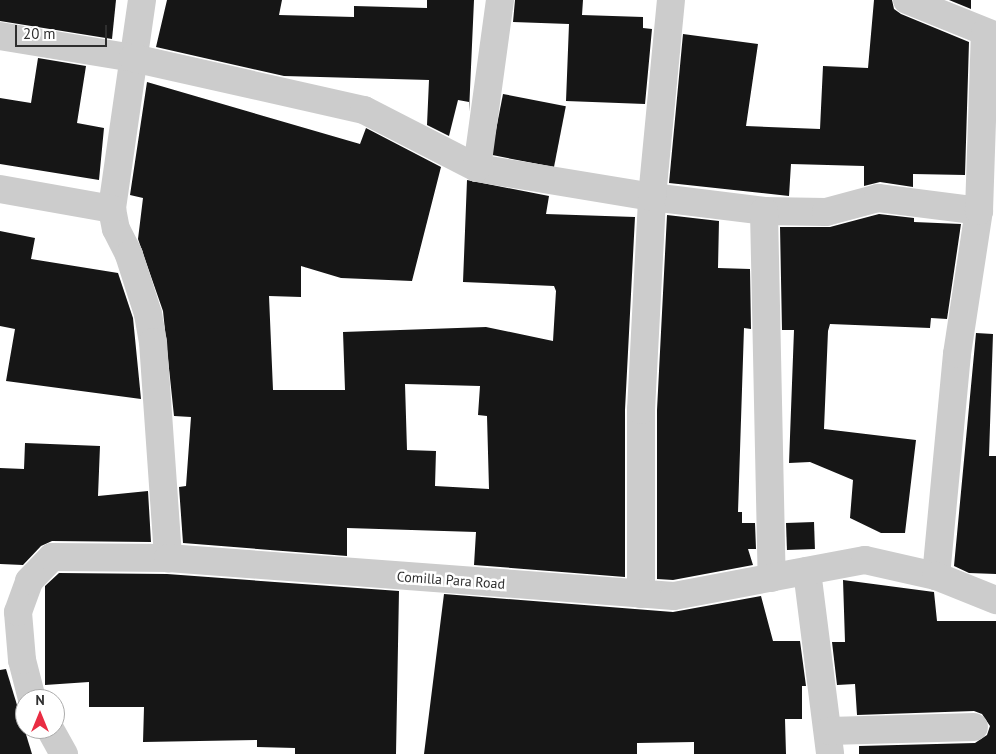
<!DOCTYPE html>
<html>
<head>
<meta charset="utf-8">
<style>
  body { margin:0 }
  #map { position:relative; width:996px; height:754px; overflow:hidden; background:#fff; font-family:"PT Sans",sans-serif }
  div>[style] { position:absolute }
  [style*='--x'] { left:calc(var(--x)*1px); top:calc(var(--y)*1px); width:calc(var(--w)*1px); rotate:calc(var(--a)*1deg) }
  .building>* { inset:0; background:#161616; transform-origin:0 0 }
  .minor>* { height:28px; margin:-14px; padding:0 14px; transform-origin:14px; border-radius:14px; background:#ccc }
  span { translate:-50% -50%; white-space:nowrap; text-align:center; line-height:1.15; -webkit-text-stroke:5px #fff; paint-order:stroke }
  .street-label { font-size:14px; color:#2f2f2f }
  .north { position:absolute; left:15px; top:689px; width:50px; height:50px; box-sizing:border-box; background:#fff; border:1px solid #acacac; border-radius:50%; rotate:0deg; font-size:14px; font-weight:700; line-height:20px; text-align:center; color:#2f2f2f }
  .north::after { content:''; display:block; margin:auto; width:18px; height:22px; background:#e92d43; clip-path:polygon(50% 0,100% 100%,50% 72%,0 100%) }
  .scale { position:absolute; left:15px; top:25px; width:92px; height:22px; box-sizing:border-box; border:2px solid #2f2f2f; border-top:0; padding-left:6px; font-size:15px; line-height:18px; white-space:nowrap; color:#2f2f2f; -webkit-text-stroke:4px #fff; paint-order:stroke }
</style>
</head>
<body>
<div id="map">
  <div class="building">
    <div style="clip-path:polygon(0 0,116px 0,112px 39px,0 21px)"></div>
    <div style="clip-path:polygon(167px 0,282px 0,279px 15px,354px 17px,354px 6px,427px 8px,427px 0,474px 0,469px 112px,469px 102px,458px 100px,449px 136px,427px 125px,429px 80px,284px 76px,156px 47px)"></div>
    <div style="clip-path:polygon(515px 0,583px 0,582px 15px,643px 17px,643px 28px,652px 29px,645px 104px,566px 101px,569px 24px,513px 22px)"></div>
    <div style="clip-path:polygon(874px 0,892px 0,894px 9px,901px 14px,969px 42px,965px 175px,913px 174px,913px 187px,880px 182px,864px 186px,864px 166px,791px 164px,789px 196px,669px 183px,683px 34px,758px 44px,746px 126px,820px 129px,823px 66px,868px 68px)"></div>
    <div style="clip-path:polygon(949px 0,971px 0,971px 9px)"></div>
    <div style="clip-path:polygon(38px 58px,86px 66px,77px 123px,104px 128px,99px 180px,0 164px,0 98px,31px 103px)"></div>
    <div style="clip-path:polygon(evenodd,147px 82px,360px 144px,366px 128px,441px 167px,412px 281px,341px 278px,301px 266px,301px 297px,269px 296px,273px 390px,345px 390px,343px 332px,486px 327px,553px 341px,556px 291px,554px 286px,463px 282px,467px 180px,549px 196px,546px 214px,635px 217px,625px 410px,625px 577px,474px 565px,476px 532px,347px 528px,347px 556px,183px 543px,179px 487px,186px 486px,191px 417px,174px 416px,163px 311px,138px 239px,143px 198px,130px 195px,147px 82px,405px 384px,480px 386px,478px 415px,487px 416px,489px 489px,435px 486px,436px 451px,407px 450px,405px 384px)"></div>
    <div style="left:503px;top:94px;width:64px;height:62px;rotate:11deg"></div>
    <div style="clip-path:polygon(879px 214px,914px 218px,914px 222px,961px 224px,947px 319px,931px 318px,930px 328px,830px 324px,828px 331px,824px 429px,916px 440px,905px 533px,881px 533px,850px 518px,853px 480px,810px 462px,789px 463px,794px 330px,782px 330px,780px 227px,830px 227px)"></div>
    <div style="clip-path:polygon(667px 215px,719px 221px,718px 268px,750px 269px,751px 329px,744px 328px,738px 512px,742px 512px,742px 523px,755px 523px,756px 549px,748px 549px,753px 565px,673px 580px,657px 579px,657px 410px)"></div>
    <div style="clip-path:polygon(0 231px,35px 238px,31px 259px,118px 273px,133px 318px,141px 399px,6px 381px,15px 329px,0 326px)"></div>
    <div style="clip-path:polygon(976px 333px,993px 334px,989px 456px,996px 456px,996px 574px,969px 573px,954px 566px)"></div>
    <div style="clip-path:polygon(25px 443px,100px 446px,98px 496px,148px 491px,151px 542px,52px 541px,41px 546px,23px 565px,0 564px,0 468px,24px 469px)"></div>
    <div style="left:814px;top:522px;width:27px;height:28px;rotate:88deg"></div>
    <div style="clip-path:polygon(59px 573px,167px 574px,399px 591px,396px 754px,295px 754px,295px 748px,257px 747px,257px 740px,143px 742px,144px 707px,89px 707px,89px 682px,45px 685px,45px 586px)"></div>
    <div style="clip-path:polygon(843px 580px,934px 592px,937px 621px,996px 621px,996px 754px,859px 754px,859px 746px,975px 743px,987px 735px,990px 726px,982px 714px,974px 711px,857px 715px,855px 684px,837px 685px,832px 642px,845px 642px)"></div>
    <div style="clip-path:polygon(444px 594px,673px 612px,761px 596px,773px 641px,800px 641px,806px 686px,802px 686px,802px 719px,785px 719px,786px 754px,694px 754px,694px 742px,637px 743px,637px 754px,424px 754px)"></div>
    <div style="clip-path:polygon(6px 669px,32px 754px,0 754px,0 670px)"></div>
  </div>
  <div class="minor">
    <div style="--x:142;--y:0;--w:211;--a:98.2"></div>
    <div style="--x:112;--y:209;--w:20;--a:79"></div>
    <div style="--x:116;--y:229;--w:29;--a:63"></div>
    <div style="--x:129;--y:255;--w:62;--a:72.1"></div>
    <div style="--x:148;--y:314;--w:28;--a:80"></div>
    <div style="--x:153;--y:342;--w:217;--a:86"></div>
    <div style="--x:907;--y:0;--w:96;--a:22"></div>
    <div style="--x:0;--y:36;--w:135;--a:9.4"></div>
    <div style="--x:133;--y:58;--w:237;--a:12.7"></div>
    <div style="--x:364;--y:110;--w:127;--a:27.2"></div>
    <div style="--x:477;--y:168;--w:177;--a:9.4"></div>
    <div style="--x:652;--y:197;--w:113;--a:7.1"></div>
    <div style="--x:764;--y:211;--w:62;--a:0.9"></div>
    <div style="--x:826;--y:212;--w:54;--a:-15.1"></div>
    <div style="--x:878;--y:198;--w:102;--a:7.3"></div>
    <div style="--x:477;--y:168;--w:170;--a:-82.2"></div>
    <div style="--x:0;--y:189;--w:114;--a:10.1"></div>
    <div style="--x:764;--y:211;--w:367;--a:88.8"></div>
    <div style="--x:807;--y:571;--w:184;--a:82.8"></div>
    <div style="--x:936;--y:576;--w:223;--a:-84.6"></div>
    <div style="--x:957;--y:354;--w:145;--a:-81.3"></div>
    <div style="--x:979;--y:211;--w:178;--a:-88.1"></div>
    <div style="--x:641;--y:594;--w:184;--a:-90"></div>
    <div style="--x:641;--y:410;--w:213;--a:-87"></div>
    <div style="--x:652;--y:197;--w:198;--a:-84.5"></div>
    <div style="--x:32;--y:699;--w:40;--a:-104.4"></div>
    <div style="--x:22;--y:660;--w:48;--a:-94.8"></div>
    <div style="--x:18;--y:612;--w:33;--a:-70"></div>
    <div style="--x:29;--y:581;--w:33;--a:-46"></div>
    <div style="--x:52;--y:557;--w:116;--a:0.5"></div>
    <div style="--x:168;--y:558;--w:507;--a:4.29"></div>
    <div style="--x:674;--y:596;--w:194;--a:-10.7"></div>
    <div style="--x:865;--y:560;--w:73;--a:12.7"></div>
    <div style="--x:936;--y:576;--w:65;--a:21.8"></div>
    <div style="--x:50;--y:729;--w:29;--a:61"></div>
    <div style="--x:829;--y:731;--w:145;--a:-1.6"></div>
  </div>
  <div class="street-label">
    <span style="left:451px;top:580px;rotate:4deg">Comilla Para Road</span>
  </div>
  <div class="north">N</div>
  <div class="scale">20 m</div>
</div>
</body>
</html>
